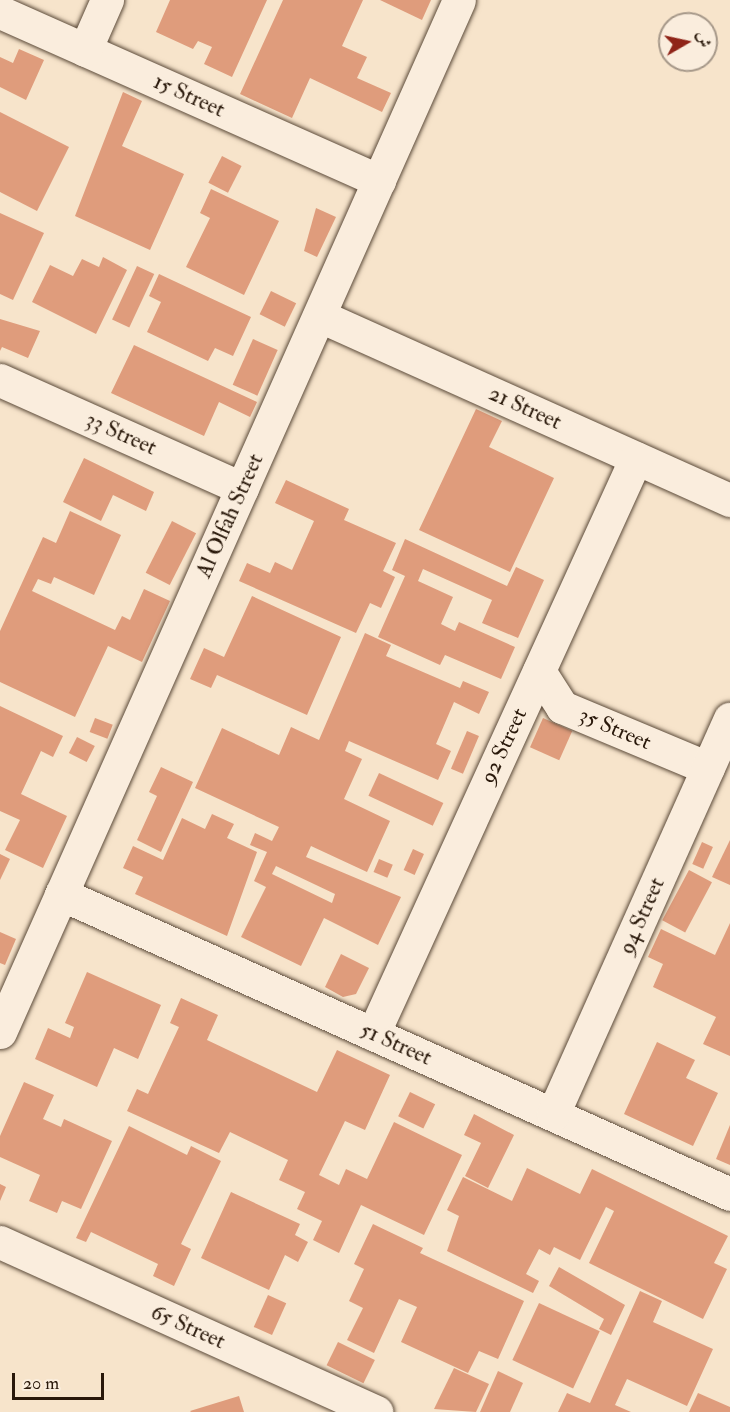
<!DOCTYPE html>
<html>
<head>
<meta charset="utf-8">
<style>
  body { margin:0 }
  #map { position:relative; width:730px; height:1412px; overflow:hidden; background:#f7e4cb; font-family:"IM FELL Double Pica",Amiri,serif }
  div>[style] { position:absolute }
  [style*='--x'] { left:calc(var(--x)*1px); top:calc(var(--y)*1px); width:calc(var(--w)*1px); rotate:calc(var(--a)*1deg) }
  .building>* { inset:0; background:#df9c7c; transform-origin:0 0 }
  .roads { filter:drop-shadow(0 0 2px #5c4b3a) drop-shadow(0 0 2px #5c4b3a) }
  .minor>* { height:33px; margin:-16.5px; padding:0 16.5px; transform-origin:16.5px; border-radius:16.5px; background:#faeddd }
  span { translate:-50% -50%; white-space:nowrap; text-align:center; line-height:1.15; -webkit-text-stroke:5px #faeddd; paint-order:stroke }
  .street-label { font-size:22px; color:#29180a }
  .north { position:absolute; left:658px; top:12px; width:60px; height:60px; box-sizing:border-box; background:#faeddd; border:2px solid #a69889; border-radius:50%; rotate:81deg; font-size:16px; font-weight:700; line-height:24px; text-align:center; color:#29180a }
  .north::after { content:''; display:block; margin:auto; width:21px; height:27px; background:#8f2418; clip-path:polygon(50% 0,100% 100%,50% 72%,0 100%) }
  .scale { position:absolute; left:12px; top:1373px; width:92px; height:27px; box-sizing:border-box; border:3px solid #29180a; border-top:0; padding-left:8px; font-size:18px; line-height:21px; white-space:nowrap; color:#29180a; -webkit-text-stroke:4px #faeddd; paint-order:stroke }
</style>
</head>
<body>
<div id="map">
  <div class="building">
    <div style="clip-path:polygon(170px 0,267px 0,232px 77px,204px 64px,212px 47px,198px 41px,193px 49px,156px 32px)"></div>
    <div style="clip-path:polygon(283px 0,363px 0,342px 46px,367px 57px,357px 78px,391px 93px,382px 112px,310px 78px,292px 118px,240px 94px)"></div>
    <div style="clip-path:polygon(380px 0,431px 0,422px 20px)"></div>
    <div style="clip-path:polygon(19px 49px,44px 60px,26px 100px,0 87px,0 57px,13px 63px)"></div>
    <div style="clip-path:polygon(123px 92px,142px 101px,122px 146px,184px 174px,150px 250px,75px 216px)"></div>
    <div style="clip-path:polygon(0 112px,69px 147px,37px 211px,0 192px)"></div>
    <div style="left:222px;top:156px;width:22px;height:30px;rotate:27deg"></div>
    <div style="clip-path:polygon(211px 189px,279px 221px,244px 295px,186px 267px,210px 218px,200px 213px)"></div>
    <div style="clip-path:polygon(316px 208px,336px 217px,317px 257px,304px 251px)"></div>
    <div style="clip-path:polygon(0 213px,44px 233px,13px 300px,0 294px)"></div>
    <div style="clip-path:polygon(103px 257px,127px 270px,96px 334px,32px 302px,50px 265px,73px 276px,82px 259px,99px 267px)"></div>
    <div style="left:137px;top:266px;width:19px;height:59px;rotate:25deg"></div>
    <div style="clip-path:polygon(159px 274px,251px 317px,233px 356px,215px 348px,208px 361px,147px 332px,161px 302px,149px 296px)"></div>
    <div style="left:271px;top:291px;width:28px;height:26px;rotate:26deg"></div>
    <div style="clip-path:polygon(0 319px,40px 331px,28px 358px,2px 347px,0 351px)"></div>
    <div style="left:253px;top:339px;width:27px;height:50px;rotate:24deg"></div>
    <div style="clip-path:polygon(134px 345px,257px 402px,250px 417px,219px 402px,204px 436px,111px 393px)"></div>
    <div style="clip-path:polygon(476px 409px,502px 421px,489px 447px,554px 478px,510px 572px,419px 530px)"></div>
    <div style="clip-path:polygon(84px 458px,154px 492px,146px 511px,113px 495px,101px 521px,63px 502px)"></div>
    <div style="clip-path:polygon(286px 480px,349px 509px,344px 520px,396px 543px,383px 571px,395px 577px,381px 608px,370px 603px,356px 633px,239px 581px,247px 563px,270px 573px,275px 562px,292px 570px,314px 521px,275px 503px)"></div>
    <div style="clip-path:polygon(70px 511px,121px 535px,94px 595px,54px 577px,51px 584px,38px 579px,32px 591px,115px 630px,122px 616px,130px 620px,144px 589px,170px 601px,142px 662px,108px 646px,75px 717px,0 682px,0 631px,43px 537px,56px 543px)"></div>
    <div style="left:172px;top:521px;width:27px;height:58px;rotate:27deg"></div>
    <div style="clip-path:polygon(405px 539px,507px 586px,516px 567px,544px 580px,518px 638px,482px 623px,492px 600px,423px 569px,418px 581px,453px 597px,441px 624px,455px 631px,459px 622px,515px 647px,501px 679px,445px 655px,440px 665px,378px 637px,405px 576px,392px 570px)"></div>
    <div style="clip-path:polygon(252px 596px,341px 637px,307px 715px,217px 675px,211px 688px,190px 679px,204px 648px,224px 657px)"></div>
    <div style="clip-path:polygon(evenodd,365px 633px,391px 645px,386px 656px,460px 688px,463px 681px,489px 692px,479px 714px,454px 702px,436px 744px,451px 751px,438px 780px,349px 741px,345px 751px,362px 759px,344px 799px,390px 821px,367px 872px,311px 846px,306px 857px,401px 897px,378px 945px,324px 918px,301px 966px,241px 937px,266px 887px,254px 881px,267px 852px,250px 845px,255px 833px,272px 841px,279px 827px,195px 788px,222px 728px,279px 755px,291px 727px,319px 740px,365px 633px,276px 866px,335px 894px,332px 903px,272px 874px,276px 866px)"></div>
    <div style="clip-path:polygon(0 706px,63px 736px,53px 757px,41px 751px,21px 794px,67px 816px,43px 868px,5px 850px,20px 820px,0 811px)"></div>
    <div style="left:95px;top:718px;width:19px;height:15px;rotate:21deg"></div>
    <div style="left:543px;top:718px;width:32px;height:32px;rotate:24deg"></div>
    <div style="left:467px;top:731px;width:13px;height:41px;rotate:23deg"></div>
    <div style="left:77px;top:737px;width:20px;height:18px;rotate:27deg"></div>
    <div style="clip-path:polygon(161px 767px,193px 782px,161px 852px,137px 840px,157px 796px,149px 792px)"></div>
    <div style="left:379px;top:773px;width:71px;height:25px;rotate:25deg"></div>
    <div style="clip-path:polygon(212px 814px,234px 824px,227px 838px,257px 852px,227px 936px,135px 894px,143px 877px,123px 868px,133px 846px,163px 860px,182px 818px,205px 829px)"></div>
    <div style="clip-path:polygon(730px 840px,730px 885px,712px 877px)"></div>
    <div style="left:702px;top:842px;width:12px;height:24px;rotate:24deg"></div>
    <div style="left:413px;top:849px;width:12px;height:23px;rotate:24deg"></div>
    <div style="clip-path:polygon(0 854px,10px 859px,0 880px)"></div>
    <div style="left:379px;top:859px;width:15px;height:14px;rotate:23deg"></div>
    <div style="left:689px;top:870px;width:26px;height:57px;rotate:28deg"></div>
    <div style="clip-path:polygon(730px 923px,730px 1056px,703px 1044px,716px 1017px,653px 987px,663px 964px,648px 957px,661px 929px,715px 955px)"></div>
    <div style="clip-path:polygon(0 932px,16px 939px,5px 965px,0 963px)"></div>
    <div style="clip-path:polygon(341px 954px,369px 968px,356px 994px,343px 997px,325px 987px)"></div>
    <div style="clip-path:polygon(87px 972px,161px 1005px,138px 1059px,114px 1048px,97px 1087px,35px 1059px,48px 1028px,70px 1038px,74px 1027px,65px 1023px)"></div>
    <div style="clip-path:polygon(181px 998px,218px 1015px,207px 1040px,317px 1092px,337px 1050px,390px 1075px,365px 1130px,345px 1121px,319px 1175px,339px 1185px,346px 1169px,367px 1179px,394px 1122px,462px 1155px,424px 1235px,361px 1205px,339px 1253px,313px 1240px,322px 1221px,297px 1209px,305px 1192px,279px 1180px,288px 1160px,230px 1132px,219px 1153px,127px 1111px,137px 1089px,148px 1094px,179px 1027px,170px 1023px)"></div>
    <div style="clip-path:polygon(657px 1042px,695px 1060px,686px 1078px,718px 1093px,693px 1146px,624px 1114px)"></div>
    <div style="clip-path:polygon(24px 1082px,54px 1095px,43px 1119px,61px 1127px,64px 1119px,112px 1141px,81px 1209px,62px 1201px,57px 1213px,29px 1201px,40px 1175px,0 1157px,0 1136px)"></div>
    <div style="left:410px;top:1092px;width:28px;height:27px;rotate:26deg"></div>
    <div style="clip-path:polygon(474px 1114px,514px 1135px,488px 1188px,465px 1176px,481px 1143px,464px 1135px)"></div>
    <div style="clip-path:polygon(730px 1125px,730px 1165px,716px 1159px)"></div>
    <div style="clip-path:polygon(129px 1126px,187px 1155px,191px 1146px,221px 1161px,181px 1244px,191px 1249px,174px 1286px,153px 1276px,158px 1264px,91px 1232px,86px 1242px,76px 1238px)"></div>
    <div style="clip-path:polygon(527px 1168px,580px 1194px,592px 1169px,728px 1236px,714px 1263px,727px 1269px,703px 1319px,589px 1263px,614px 1211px,606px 1207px,580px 1260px,554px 1247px,550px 1255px,539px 1249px,526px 1274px,539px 1281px,533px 1293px,447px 1251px,459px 1216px,447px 1210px,463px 1177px,512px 1201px)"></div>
    <div style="clip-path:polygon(0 1184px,6px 1187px,0 1201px)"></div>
    <div style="clip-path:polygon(231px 1192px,300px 1224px,295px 1235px,308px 1242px,298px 1262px,285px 1255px,269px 1290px,201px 1258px)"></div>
    <div style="clip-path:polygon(373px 1224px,423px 1248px,420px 1253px,524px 1301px,498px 1359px,479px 1351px,468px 1373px,401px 1342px,417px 1307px,399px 1299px,374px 1353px,347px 1340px,363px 1308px,349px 1301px,364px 1269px,354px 1264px)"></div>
    <div style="clip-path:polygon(559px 1267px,625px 1305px,611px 1335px,599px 1329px,604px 1319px,549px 1286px)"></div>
    <div style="clip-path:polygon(640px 1291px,662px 1301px,653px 1322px,713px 1349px,687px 1406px,627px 1379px,615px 1405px,631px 1412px,558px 1412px,567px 1393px,590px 1403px)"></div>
    <div style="left:268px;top:1295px;width:20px;height:35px;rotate:24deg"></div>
    <div style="left:539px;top:1303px;width:67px;height:63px;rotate:25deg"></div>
    <div style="left:338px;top:1342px;width:41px;height:26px;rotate:26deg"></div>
    <div style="clip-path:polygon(454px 1368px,489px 1384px,476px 1412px,434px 1409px)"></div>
    <div style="clip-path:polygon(498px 1371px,523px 1383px,510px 1412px,480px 1412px)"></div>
    <div style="clip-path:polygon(698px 1393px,730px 1407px,730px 1412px,689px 1412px)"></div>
    <div style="clip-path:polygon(239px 1396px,244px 1412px,191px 1412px,190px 1411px)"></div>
  </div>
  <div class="roads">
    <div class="minor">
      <div style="--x:0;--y:12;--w:415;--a:24"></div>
      <div style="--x:85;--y:50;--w:55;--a:-66.3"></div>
      <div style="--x:320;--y:316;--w:449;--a:24.2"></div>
      <div style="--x:0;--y:380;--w:265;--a:24.1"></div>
      <div style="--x:539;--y:671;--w:43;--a:57.4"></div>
      <div style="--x:562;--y:707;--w:158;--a:22.7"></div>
      <div style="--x:61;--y:894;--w:733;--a:24.15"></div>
      <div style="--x:0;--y:1032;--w:1129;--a:-66.02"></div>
      <div style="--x:373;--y:1034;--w:633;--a:-65.46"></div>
      <div style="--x:553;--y:1114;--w:433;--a:-65.9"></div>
      <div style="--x:0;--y:1242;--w:413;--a:24.3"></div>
    </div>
  </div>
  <div class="street-label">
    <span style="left:189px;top:96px;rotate:24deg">15 Street</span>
    <span style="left:525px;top:408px;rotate:24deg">21 Street</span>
    <span style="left:121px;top:434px;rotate:24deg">33 Street</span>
    <span style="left:230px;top:516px;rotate:-66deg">Al Olfah Street</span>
    <span style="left:615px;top:729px;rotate:23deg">35 Street</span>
    <span style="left:504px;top:746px;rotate:-65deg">92 Street</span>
    <span style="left:642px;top:916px;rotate:-66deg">94 Street</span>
    <span style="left:396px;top:1044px;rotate:24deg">51 Street</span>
    <span style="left:188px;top:1327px;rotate:24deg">65 Street</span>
  </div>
  <div class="north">ش</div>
  <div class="scale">20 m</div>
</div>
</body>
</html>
